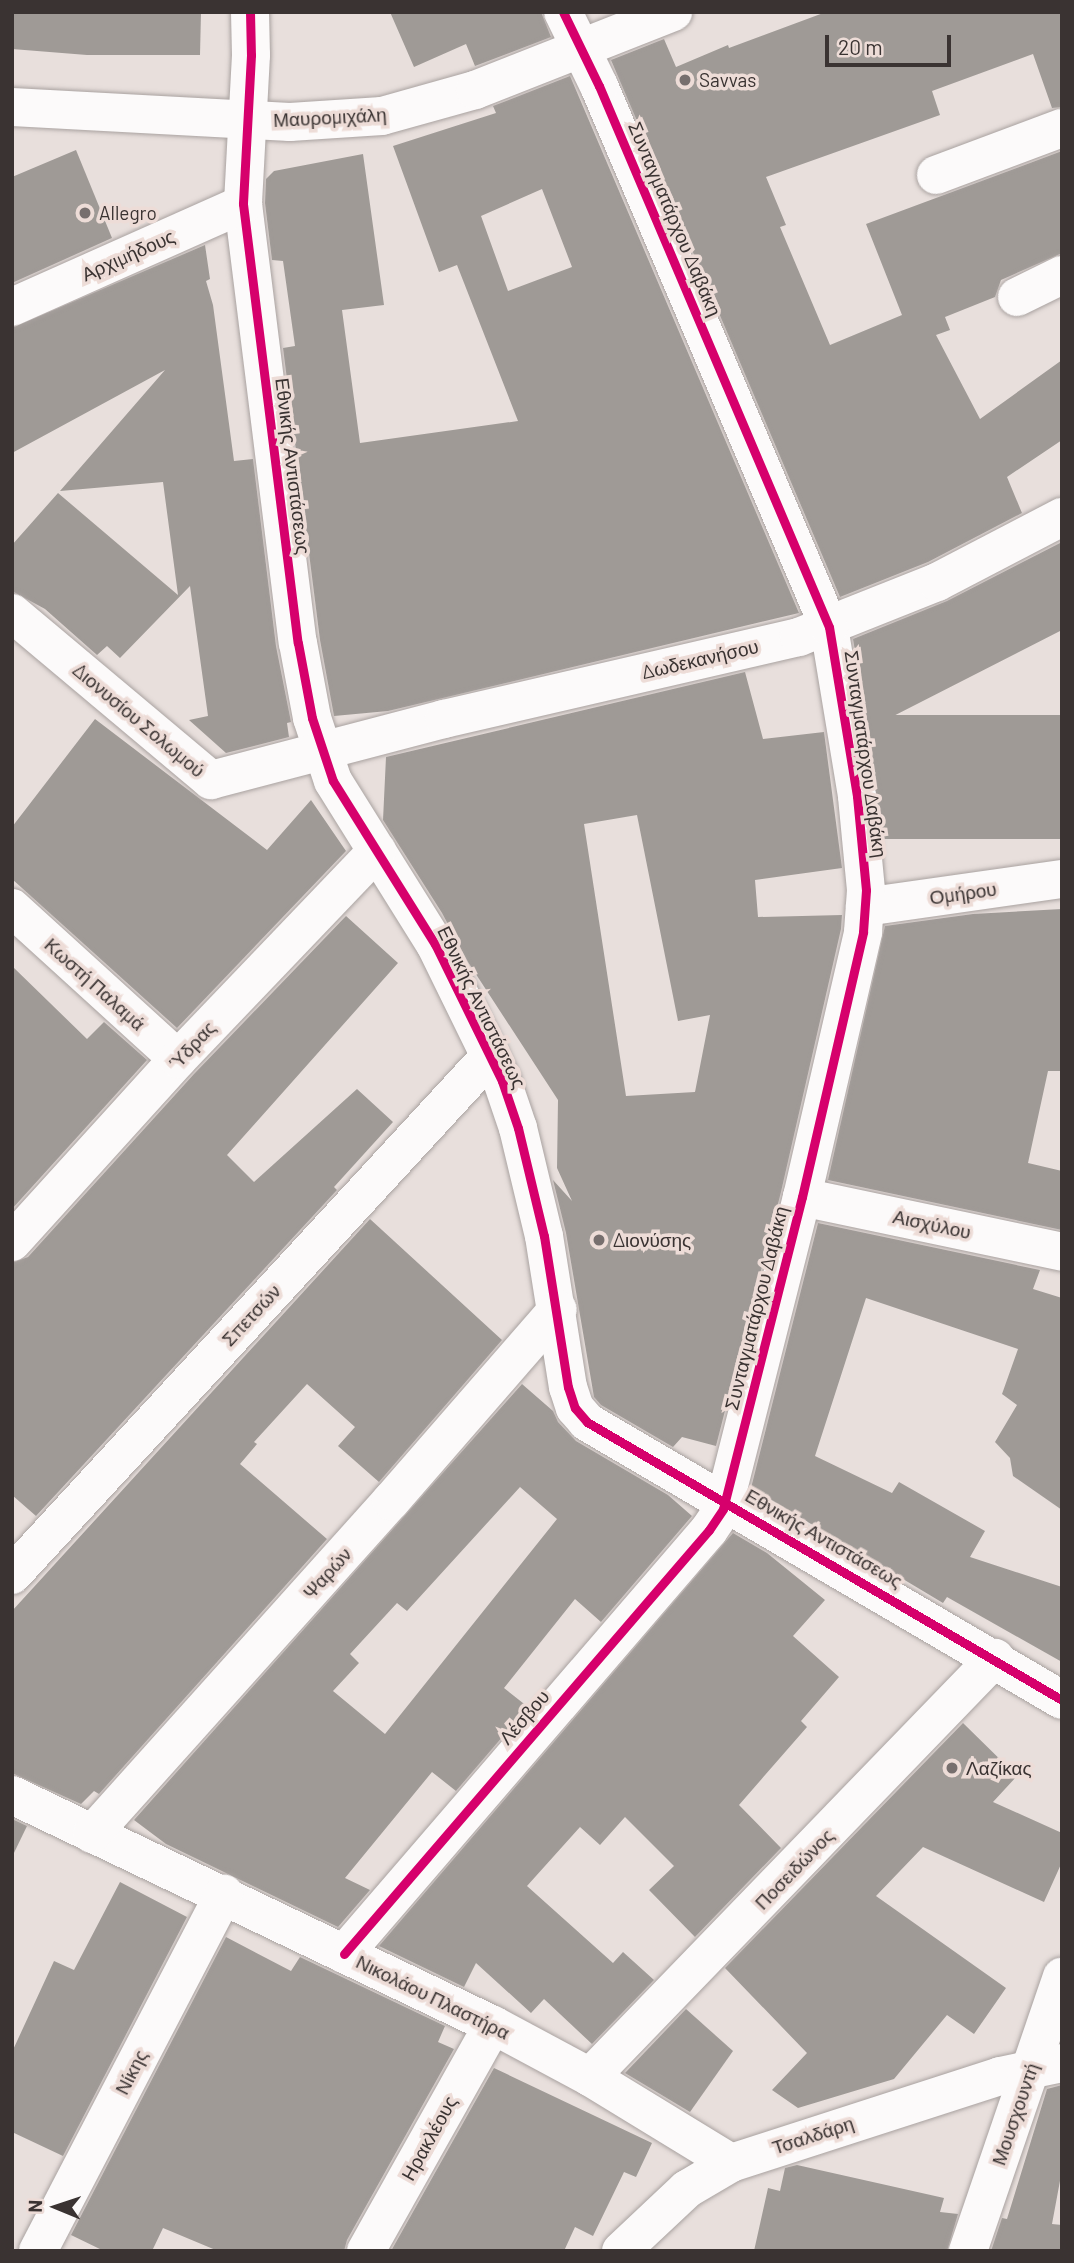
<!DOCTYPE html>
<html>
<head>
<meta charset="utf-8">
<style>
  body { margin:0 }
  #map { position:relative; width:1074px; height:2263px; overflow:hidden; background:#e8dfdc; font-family:Barlow,sans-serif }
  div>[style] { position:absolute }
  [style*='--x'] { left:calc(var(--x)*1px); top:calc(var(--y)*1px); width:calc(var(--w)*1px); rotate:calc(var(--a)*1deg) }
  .building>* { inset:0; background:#9f9a96; transform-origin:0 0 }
  .roads { filter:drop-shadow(0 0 2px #a9a2a0) drop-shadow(0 0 2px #a9a2a0) }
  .street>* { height:38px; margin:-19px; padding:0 19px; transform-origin:19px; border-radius:19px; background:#fcfafa }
  .secondary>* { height:38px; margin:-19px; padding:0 19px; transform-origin:19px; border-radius:19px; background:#fcfafa }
  .cycleway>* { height:9px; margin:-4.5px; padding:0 4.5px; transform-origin:4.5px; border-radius:4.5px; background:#d6006c }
  .dots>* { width:19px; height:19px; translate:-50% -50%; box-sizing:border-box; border:4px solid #eddcd7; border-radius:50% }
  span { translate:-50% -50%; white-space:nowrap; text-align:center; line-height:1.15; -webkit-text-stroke:7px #eddcd7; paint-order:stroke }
  .poi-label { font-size:19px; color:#3a3332 }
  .left { translate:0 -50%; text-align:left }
  .street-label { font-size:19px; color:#3a3332 }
  .frame { position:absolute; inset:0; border:14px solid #3a3332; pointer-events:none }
  .north { position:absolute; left:21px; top:2172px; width:70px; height:70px; -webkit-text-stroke:5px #eddcd7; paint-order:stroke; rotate:272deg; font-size:19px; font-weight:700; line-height:28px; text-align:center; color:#3a3332 }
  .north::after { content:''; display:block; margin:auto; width:24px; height:32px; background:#3a3332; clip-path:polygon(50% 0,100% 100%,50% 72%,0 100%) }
  .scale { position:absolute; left:825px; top:35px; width:126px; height:32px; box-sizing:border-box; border:4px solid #3a3332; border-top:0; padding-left:9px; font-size:21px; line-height:24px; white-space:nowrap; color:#3a3332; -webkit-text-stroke:5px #eddcd7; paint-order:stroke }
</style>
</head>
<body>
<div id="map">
  <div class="building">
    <div style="clip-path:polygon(12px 12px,201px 12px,200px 55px,87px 55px,12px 49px)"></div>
    <div style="clip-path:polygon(390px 12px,541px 12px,551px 37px,475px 66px,466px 44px,414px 67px)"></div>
    <div style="clip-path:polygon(826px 12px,1062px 12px,1062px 107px,1052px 108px,1033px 54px,932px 91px,940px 115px,766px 177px,786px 225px,780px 227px,830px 345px,902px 315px,866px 224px,1062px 151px,1062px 253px,1001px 280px,995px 297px,945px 317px,950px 330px,936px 335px,980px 419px,1062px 360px,1062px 440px,1007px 477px,1022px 513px,928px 562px,840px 597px,611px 60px,664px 39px,676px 67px,728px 45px,729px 48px)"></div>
    <div style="clip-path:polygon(evenodd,570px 76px,799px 613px,388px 711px,334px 716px,320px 640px,283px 348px,295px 346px,283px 261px,272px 260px,265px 203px,266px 179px,274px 171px,363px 154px,384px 305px,342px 310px,360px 443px,518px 421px,457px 265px,439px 272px,393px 146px,496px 113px,493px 106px,570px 76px,542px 189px,572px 267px,508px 291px,481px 216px,542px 189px)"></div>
    <div style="clip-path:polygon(76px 150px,112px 238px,12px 283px,12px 177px)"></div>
    <div style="clip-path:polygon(205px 245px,210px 279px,206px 281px,213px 305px,234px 461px,253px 459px,276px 646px,291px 722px,287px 723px,289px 737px,226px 753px,189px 720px,208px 716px,190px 586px,120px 658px,107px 646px,97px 655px,45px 609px,12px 591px,12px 545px,58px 493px,178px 595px,163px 482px,60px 491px,165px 370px,12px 453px,12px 328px)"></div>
    <div style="clip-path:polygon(1062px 542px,1062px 630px,868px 729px,853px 639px,947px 601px)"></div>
    <div style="clip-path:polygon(evenodd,745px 672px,763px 739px,824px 732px,842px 868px,755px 880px,758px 917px,842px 915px,841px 929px,781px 1192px,716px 1446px,682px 1437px,673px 1447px,601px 1405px,594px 1397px,566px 1233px,553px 1180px,572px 1201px,557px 1168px,558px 1100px,468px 962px,442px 913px,383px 820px,386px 757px,745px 672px,637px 815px,678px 1021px,710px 1015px,695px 1092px,626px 1096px,584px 824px,637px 815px)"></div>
    <div style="left:1062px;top:715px;width:124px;height:194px;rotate:90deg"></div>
    <div style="clip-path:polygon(95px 719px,267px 850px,311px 800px,346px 851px,177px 1028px,12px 879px,12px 827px)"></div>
    <div style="clip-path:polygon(1062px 909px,1062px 1071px,1048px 1071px,1028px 1163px,1062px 1171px,1062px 1230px,828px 1180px,885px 926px,973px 914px)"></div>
    <div style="clip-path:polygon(346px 916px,398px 963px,227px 1155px,254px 1182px,357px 1089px,393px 1122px,334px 1187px,337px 1190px,36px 1516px,12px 1495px,12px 1263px,28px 1257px,194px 1074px)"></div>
    <div style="clip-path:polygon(12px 966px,87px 1039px,104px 1022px,147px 1060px,12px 1209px)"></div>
    <div style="clip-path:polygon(370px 1219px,502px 1340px,379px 1482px,338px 1446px,355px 1427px,307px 1384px,254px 1442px,257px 1444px,240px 1464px,327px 1539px,99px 1794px,94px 1791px,81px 1804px,12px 1773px,12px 1611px)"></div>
    <div style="clip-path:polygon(818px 1223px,1040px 1270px,1033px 1289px,1062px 1298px,1062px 1510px,1013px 1476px,1010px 1458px,995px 1442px,1017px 1405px,1002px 1394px,1018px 1349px,866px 1298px,815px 1456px,892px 1493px,899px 1482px,985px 1531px,970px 1557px,1062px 1587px,1062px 1662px,947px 1597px,943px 1603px,751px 1488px)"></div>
    <div style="clip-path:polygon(evenodd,522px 1384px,553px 1411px,558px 1422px,576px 1441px,668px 1495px,692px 1516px,601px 1622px,575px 1599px,504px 1688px,528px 1707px,456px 1791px,432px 1772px,345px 1878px,370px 1890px,338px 1927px,166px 1844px,134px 1820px,522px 1384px,520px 1487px,557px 1519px,385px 1734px,333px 1691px,359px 1663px,350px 1654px,397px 1603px,407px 1611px,520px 1487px)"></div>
    <div style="clip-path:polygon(733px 1533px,767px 1553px,825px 1600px,793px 1636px,839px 1677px,801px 1721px,807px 1727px,739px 1805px,781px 1848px,695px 1937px,649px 1890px,674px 1866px,625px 1817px,600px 1845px,580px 1827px,527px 1886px,613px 1963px,623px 1952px,654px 1980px,592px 2044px,544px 1999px,531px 2013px,476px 1963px,464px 1987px,379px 1946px)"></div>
    <div style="clip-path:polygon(963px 1723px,1017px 1776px,993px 1802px,1062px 1833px,1062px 1862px,1044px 1902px,923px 1847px,876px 1896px,1006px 1988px,974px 2034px,947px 2015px,894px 2079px,798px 2108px,772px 2090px,807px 2053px,725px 1968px)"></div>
    <div style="clip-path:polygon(12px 1819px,27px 1826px,12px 1857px)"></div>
    <div style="clip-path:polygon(120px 1882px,187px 1917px,63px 2156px,12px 2132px,12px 2052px,54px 1961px,74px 1970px)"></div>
    <div style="clip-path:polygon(226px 1937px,291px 1971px,300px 1957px,445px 2026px,438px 2042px,454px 2049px,347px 2240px,344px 2251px,218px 2251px,163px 2228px,152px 2251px,104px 2251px,71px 2235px)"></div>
    <div style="clip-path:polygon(686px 2009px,733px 2051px,690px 2112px,625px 2073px)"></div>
    <div style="clip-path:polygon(494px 2068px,652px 2143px,636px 2177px,624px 2172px,593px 2236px,575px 2227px,564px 2251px,391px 2251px)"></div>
    <div style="clip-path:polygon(1062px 2085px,1062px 2170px,1052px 2224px,1062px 2225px,1062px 2251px,991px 2251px,1002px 2218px,1007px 2219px,1047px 2089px)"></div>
    <div style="clip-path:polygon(797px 2165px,944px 2198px,940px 2212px,958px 2214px,947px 2251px,754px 2251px,768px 2188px,780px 2191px,785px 2168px)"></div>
  </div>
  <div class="roads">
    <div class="street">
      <div style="--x:250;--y:12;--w:43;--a:88.7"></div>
      <div style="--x:251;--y:55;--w:149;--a:93.1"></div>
      <div style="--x:243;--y:204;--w:442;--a:82.9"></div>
      <div style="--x:298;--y:643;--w:76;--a:79.4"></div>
      <div style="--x:312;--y:718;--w:66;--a:71.6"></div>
      <div style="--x:333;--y:781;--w:192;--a:58"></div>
      <div style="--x:435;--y:944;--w:153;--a:63.9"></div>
      <div style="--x:502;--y:1081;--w:50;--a:71.2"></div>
      <div style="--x:518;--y:1128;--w:111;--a:76.5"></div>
      <div style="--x:544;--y:1236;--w:153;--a:81"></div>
      <div style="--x:568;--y:1387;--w:22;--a:72"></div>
      <div style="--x:575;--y:1408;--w:18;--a:49"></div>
      <div style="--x:587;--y:1422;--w:550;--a:30.34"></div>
      <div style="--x:936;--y:175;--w:134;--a:-20.5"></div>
      <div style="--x:1017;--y:297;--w:50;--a:-26.1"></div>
      <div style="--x:12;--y:307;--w:253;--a:-24"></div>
      <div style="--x:12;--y:613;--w:260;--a:40"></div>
      <div style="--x:211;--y:780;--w:241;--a:-14.7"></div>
      <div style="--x:444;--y:719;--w:364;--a:-13"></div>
      <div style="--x:799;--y:637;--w:149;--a:-21.7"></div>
      <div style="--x:937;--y:582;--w:141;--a:-27.5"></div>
      <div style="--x:865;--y:907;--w:199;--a:-8.1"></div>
      <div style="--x:12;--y:908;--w:224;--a:42.3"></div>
      <div style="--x:802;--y:1197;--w:266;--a:11.9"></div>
      <div style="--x:12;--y:1242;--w:247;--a:-47.8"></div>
      <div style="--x:178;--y:1059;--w:288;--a:-46.3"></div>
      <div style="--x:12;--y:1575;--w:706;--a:-47.35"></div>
      <div style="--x:12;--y:1795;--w:533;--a:25.56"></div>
      <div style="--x:493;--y:2025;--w:110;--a:28.2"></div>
      <div style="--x:590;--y:2077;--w:165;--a:31.4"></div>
      <div style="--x:92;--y:1834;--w:448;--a:-48.1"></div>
      <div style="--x:391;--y:1501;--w:254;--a:-49"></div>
      <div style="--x:344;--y:1954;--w:559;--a:-49.28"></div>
      <div style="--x:709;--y:1530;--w:25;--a:-56"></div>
      <div style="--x:723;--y:1509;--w:322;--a:-75.8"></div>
      <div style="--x:802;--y:1197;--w:272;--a:-77"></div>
      <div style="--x:863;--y:932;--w:42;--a:-85.9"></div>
      <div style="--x:866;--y:890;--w:94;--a:-95.5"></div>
      <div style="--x:857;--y:796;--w:171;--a:-99.4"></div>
      <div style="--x:829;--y:627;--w:588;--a:-113.03"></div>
      <div style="--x:599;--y:86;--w:82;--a:-115.9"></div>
      <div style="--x:590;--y:2077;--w:583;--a:-45.97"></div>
      <div style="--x:38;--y:2251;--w:403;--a:-62.5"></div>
      <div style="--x:366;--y:2251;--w:259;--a:-60.7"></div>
      <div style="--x:621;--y:2251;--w:91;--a:-43.2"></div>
      <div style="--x:687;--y:2189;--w:51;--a:-30.6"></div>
      <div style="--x:731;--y:2163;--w:283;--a:-17.9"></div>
      <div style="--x:1000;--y:2076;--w:63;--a:-11.8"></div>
    </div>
    <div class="secondary">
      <div style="--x:12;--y:107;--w:278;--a:3.1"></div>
      <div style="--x:290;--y:122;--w:92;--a:-3.7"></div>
      <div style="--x:382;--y:116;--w:97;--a:-15.6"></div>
      <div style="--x:475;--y:90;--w:213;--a:-21.5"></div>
      <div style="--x:968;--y:2251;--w:290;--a:-71.1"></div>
    </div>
  </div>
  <div class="cycleway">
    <div style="--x:250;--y:12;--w:43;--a:88.7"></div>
    <div style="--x:251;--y:55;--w:149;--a:93.1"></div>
    <div style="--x:243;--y:204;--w:442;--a:82.9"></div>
    <div style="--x:298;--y:643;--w:76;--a:79.4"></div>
    <div style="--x:312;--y:718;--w:66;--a:71.6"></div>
    <div style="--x:333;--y:781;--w:192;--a:58"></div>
    <div style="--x:435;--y:944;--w:153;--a:63.9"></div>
    <div style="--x:502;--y:1081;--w:50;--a:71.2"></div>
    <div style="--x:518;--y:1128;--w:111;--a:76.5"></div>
    <div style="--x:544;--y:1236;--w:153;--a:81"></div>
    <div style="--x:568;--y:1387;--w:22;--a:72"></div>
    <div style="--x:575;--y:1408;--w:18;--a:49"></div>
    <div style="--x:587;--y:1422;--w:550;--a:30.34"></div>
    <div style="--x:344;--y:1954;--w:559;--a:-49.28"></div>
    <div style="--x:709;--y:1530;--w:25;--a:-56"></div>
    <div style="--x:723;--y:1509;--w:322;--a:-75.8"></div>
    <div style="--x:802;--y:1197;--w:272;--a:-77"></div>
    <div style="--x:863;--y:932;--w:42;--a:-85.9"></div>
    <div style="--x:866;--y:890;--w:94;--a:-95.5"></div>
    <div style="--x:857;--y:796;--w:171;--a:-99.4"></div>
    <div style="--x:829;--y:627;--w:588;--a:-113.03"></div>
    <div style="--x:599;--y:86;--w:82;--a:-115.9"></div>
  </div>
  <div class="dots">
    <div style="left:685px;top:80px;background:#776f6e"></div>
    <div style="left:85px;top:213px;background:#776f6e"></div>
    <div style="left:599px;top:1240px;background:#776f6e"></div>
    <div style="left:952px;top:1768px;background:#776f6e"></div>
  </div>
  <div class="poi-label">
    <span class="left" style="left:699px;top:80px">Savvas</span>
    <span class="left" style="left:99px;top:213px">Allegro</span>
    <span class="left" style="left:613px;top:1240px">Διονύσης</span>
    <span class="left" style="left:966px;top:1768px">Λαζίκας</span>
  </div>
  <div class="street-label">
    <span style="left:330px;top:117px;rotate:-3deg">Μαυρομιχάλη</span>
    <span style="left:675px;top:219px;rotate:67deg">Συνταγματάρχου Δαβάκη</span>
    <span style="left:128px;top:255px;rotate:-24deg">Αρχιμήδους</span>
    <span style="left:293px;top:466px;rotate:83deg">Εθνικής Αντιστάσεως</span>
    <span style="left:700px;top:659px;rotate:-13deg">Δωδεκανήσου</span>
    <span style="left:139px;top:720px;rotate:40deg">Διονυσίου Σολωμού</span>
    <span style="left:866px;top:754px;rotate:82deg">Συνταγματάρχου Δαβάκη</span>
    <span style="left:963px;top:893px;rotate:-8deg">Ομήρου</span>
    <span style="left:95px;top:984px;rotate:42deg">Κωστή Παλαμά</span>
    <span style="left:482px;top:1007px;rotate:64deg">Εθνικής Αντιστάσεως</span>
    <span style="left:192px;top:1045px;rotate:-47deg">Ύδρας</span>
    <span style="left:932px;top:1224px;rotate:12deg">Αισχύλου</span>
    <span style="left:756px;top:1308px;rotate:-76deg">Συνταγματάρχου Δαβάκη</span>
    <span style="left:251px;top:1315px;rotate:-47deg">Σπετσών</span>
    <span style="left:824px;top:1538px;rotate:30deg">Εθνικής Αντιστάσεως</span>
    <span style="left:327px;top:1573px;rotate:-48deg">Ψαρών</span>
    <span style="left:524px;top:1717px;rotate:-49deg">Λέσβου</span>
    <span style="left:794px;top:1869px;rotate:-46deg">Ποσειδώνος</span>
    <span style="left:433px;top:1997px;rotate:26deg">Νικολάου Πλαστήρα</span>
    <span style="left:131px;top:2072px;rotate:-63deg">Νίκης</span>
    <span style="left:1015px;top:2114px;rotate:-71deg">Μουσχουντή</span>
    <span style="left:813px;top:2135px;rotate:-18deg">Τσαλδάρη</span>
    <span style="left:429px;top:2138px;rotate:-61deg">Ηρακλέους</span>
  </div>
  <div class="frame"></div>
  <div class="north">N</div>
  <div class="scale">20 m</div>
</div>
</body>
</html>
